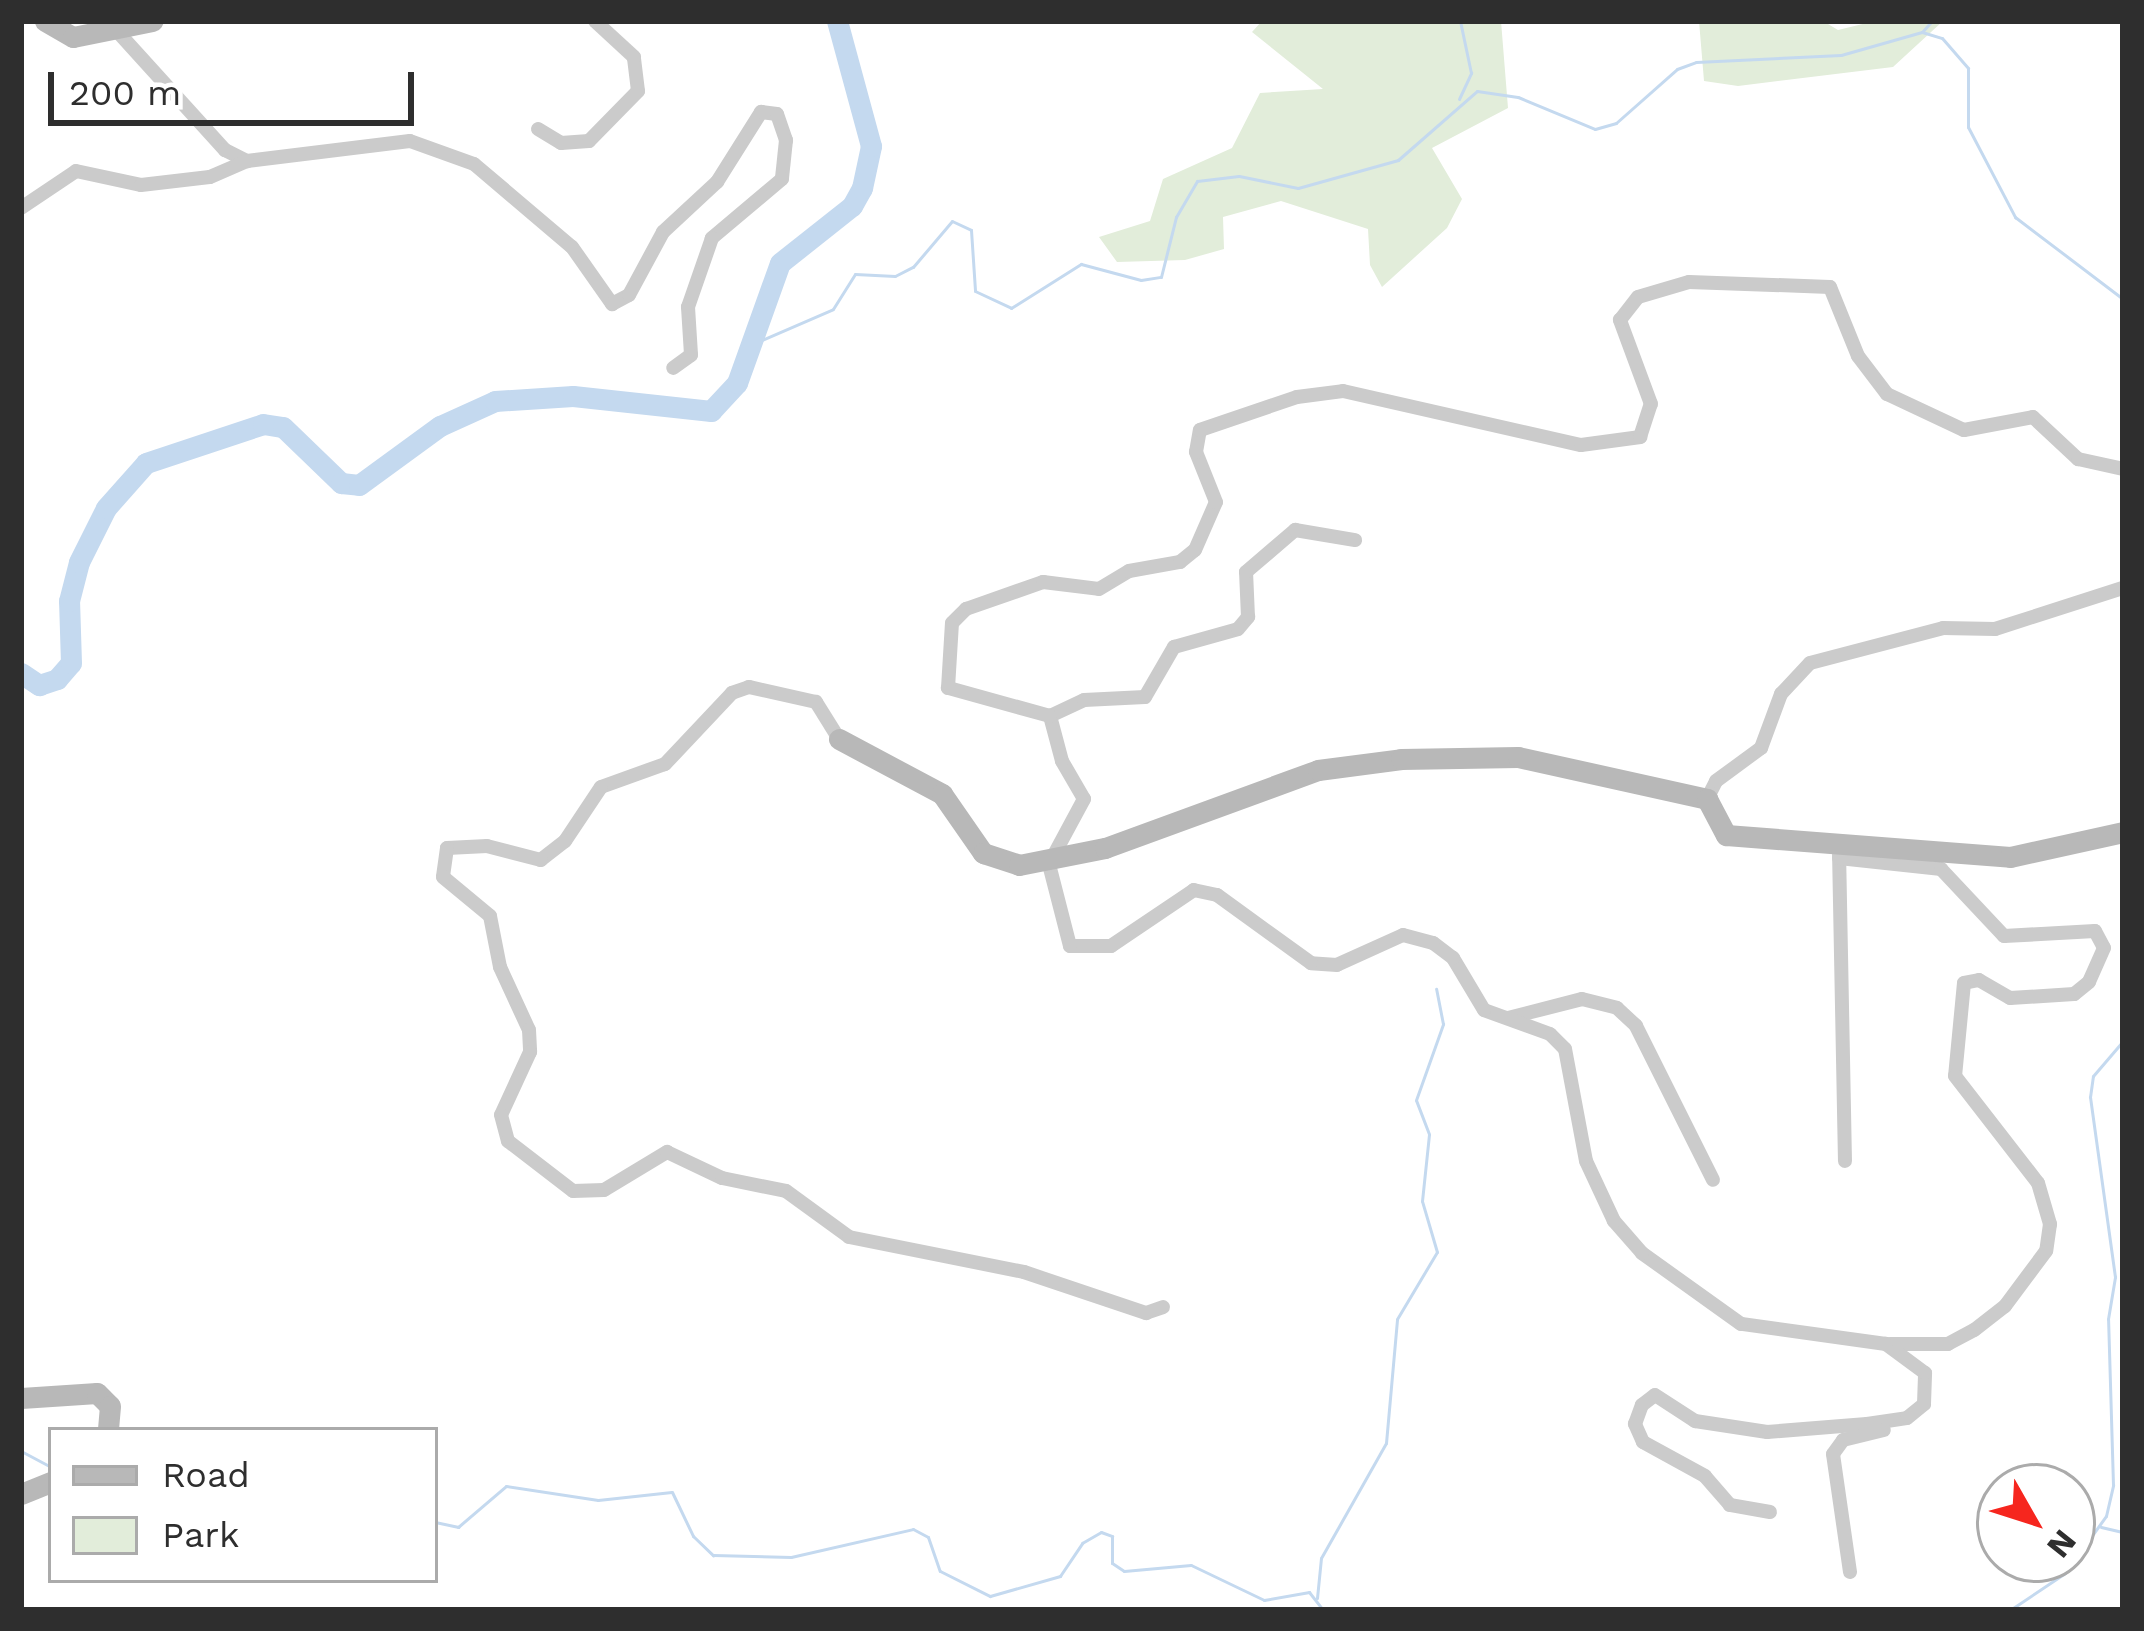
<!DOCTYPE html>
<html>
<head>
<meta charset="utf-8">
<style>
  body { margin:0 }
  #map { position:relative; width:2144px; height:1631px; overflow:hidden; background:#fff; font-family:"Work Sans",sans-serif }
  div>[style] { position:absolute }
  [style*='--x'] { left:calc(var(--x)*1px); top:calc(var(--y)*1px); width:calc(var(--w)*1px); rotate:calc(var(--a)*1deg) }
  .green>* { inset:0; background:#e2edda }
  .stream>* { height:3px; margin:-1.5px; padding:0 1.5px; transform-origin:1.5px; border-radius:1.5px; background:#c4d9ef }
  .river>* { height:21px; margin:-10.5px; padding:0 10.5px; transform-origin:10.5px; border-radius:10.5px; background:#c4d9ef }
  .street>* { height:14px; margin:-7px; padding:0 7px; transform-origin:7px; border-radius:7px; background:#cbcbcb }
  .secondary>* { height:21px; margin:-10.5px; padding:0 10.5px; transform-origin:10.5px; border-radius:10.5px; background:#b8b8b8 }
  span { translate:-50% -50%; white-space:nowrap; text-align:center; line-height:1.15; -webkit-text-stroke:12px #fff; paint-order:stroke }
  .frame { position:absolute; inset:0; border:24px solid #2e2e2e; pointer-events:none }
  .legend { position:absolute; left:48px; top:1427px; width:390px; height:156px; box-sizing:border-box; background:#fff; border:3px solid #ababab; margin:0; padding:15px 21px; list-style:none; font-size:36px; color:#2e2e2e }
  .legend li { display:flex; align-items:center; gap:24px; height:60px }
  .legend b { width:60px; border:3px solid #ababab }
  .north { position:absolute; left:1976px; top:1463px; width:120px; height:120px; box-sizing:border-box; background:#fff; border:3px solid #ababab; border-radius:50%; rotate:129deg; font-size:33px; font-weight:700; line-height:48px; text-align:center; color:#2e2e2e }
  .north::after { content:''; display:block; margin:auto; width:42px; height:54px; background:#f6261e; clip-path:polygon(50% 0,100% 100%,50% 72%,0 100%) }
  .scale { position:absolute; left:48px; top:72px; width:366px; height:54px; box-sizing:border-box; border:6px solid #2e2e2e; border-top:0; padding-left:15px; font-size:36px; line-height:42px; white-space:nowrap; color:#2e2e2e; -webkit-text-stroke:9px #fff; paint-order:stroke }
</style>
</head>
<body>
<div id="map">
  <div class="green">
    <div style="clip-path:polygon(1262px 21px,1501px 21px,1508px 108px,1432px 148px,1462px 199px,1447px 228px,1382px 287px,1370px 265px,1368px 229px,1281px 201px,1223px 217px,1224px 249px,1185px 260px,1117px 262px,1099px 237px,1150px 221px,1163px 179px,1232px 148px,1260px 93px,1323px 89px,1252px 32px)"></div>
    <div style="clip-path:polygon(1699px 21px,1823px 21px,1838px 30px,1875px 21px,1943px 21px,1893px 67px,1738px 86px,1704px 81px)"></div>
  </div>
  <div class="stream">
    <div style="--x:1922;--y:32;--w:15;--a:-48"></div>
    <div style="--x:1459;--y:99;--w:29;--a:-65"></div>
    <div style="--x:1471;--y:73;--w:53;--a:-101.9"></div>
    <div style="--x:750;--y:345;--w:90;--a:-23.4"></div>
    <div style="--x:833;--y:309;--w:41;--a:-57.8"></div>
    <div style="--x:855;--y:274;--w:40;--a:2.9"></div>
    <div style="--x:895;--y:276;--w:20;--a:-27"></div>
    <div style="--x:913;--y:267;--w:60;--a:-49.7"></div>
    <div style="--x:952;--y:221;--w:21;--a:25"></div>
    <div style="--x:971;--y:230;--w:61;--a:86.2"></div>
    <div style="--x:975;--y:291;--w:40;--a:25"></div>
    <div style="--x:1011;--y:308;--w:83;--a:-32.2"></div>
    <div style="--x:1081;--y:264;--w:62;--a:14.9"></div>
    <div style="--x:1141;--y:280;--w:20;--a:-9"></div>
    <div style="--x:1161;--y:277;--w:62;--a:-76"></div>
    <div style="--x:1176;--y:217;--w:42;--a:-59.7"></div>
    <div style="--x:1197;--y:181;--w:42;--a:-6.8"></div>
    <div style="--x:1239;--y:176;--w:60;--a:11.5"></div>
    <div style="--x:1298;--y:188;--w:104;--a:-15.6"></div>
    <div style="--x:1398;--y:160;--w:105;--a:-41.1"></div>
    <div style="--x:1477;--y:91;--w:41;--a:8.3"></div>
    <div style="--x:1518;--y:97;--w:83;--a:22.6"></div>
    <div style="--x:1595;--y:129;--w:22;--a:-16"></div>
    <div style="--x:1616;--y:123;--w:81;--a:-41.5"></div>
    <div style="--x:1677;--y:69;--w:20;--a:-20"></div>
    <div style="--x:1696;--y:62;--w:145;--a:-2.8"></div>
    <div style="--x:1841;--y:55;--w:84;--a:-15.9"></div>
    <div style="--x:1922;--y:32;--w:21;--a:17"></div>
    <div style="--x:1942;--y:38;--w:40;--a:49"></div>
    <div style="--x:1968;--y:68;--w:59;--a:90"></div>
    <div style="--x:1968;--y:127;--w:102;--a:62.4"></div>
    <div style="--x:2015;--y:217;--w:136;--a:37.2"></div>
    <div style="--x:166;--y:1430;--w:86;--a:0"></div>
    <div style="--x:21;--y:1451;--w:34;--a:28"></div>
    <div style="--x:435;--y:1522;--w:24;--a:12"></div>
    <div style="--x:458;--y:1527;--w:63;--a:-40.5"></div>
    <div style="--x:506;--y:1486;--w:93;--a:8.7"></div>
    <div style="--x:598;--y:1500;--w:74;--a:-6.2"></div>
    <div style="--x:672;--y:1492;--w:49;--a:64.5"></div>
    <div style="--x:693;--y:1536;--w:28;--a:44"></div>
    <div style="--x:713;--y:1555;--w:78;--a:1.5"></div>
    <div style="--x:791;--y:1557;--w:125;--a:-12.9"></div>
    <div style="--x:913;--y:1529;--w:17;--a:28"></div>
    <div style="--x:928;--y:1537;--w:36;--a:71"></div>
    <div style="--x:940;--y:1571;--w:56;--a:26.6"></div>
    <div style="--x:990;--y:1596;--w:73;--a:-15.9"></div>
    <div style="--x:1060;--y:1576;--w:40;--a:-56"></div>
    <div style="--x:1082;--y:1543;--w:22;--a:-30"></div>
    <div style="--x:1101;--y:1532;--w:12;--a:20"></div>
    <div style="--x:1112;--y:1536;--w:27;--a:90"></div>
    <div style="--x:1112;--y:1563;--w:14;--a:34"></div>
    <div style="--x:1124;--y:1571;--w:67;--a:-5.1"></div>
    <div style="--x:1191;--y:1565;--w:81;--a:25.6"></div>
    <div style="--x:1264;--y:1600;--w:46;--a:-10.1"></div>
    <div style="--x:1309;--y:1592;--w:23;--a:52"></div>
    <div style="--x:2101;--y:1527;--w:23;--a:13"></div>
    <div style="--x:1317;--y:1598;--w:40;--a:-84.3"></div>
    <div style="--x:1321;--y:1558;--w:132;--a:-60.5"></div>
    <div style="--x:1386;--y:1443;--w:124;--a:-84.9"></div>
    <div style="--x:1397;--y:1319;--w:78;--a:-59.2"></div>
    <div style="--x:1437;--y:1252;--w:53;--a:-106.4"></div>
    <div style="--x:1422;--y:1201;--w:67;--a:-84"></div>
    <div style="--x:1429;--y:1134;--w:36;--a:-111"></div>
    <div style="--x:1416;--y:1100;--w:81;--a:-70.4"></div>
    <div style="--x:1443;--y:1024;--w:36;--a:-101"></div>
    <div style="--x:2010;--y:1610;--w:66;--a:-33.9"></div>
    <div style="--x:2065;--y:1573;--w:70;--a:-54.3"></div>
    <div style="--x:2106;--y:1516;--w:32;--a:-77"></div>
    <div style="--x:2113;--y:1485;--w:166;--a:-91.7"></div>
    <div style="--x:2108;--y:1319;--w:43;--a:-80.5"></div>
    <div style="--x:2115;--y:1277;--w:182;--a:-97.9"></div>
    <div style="--x:2090;--y:1097;--w:21;--a:-82"></div>
    <div style="--x:2093;--y:1076;--w:46;--a:-49.4"></div>
  </div>
  <div class="river">
    <div style="--x:21;--y:673;--w:22;--a:34"></div>
    <div style="--x:39;--y:685;--w:19;--a:-18"></div>
    <div style="--x:57;--y:679;--w:21;--a:-49"></div>
    <div style="--x:71;--y:663;--w:62;--a:-91.8"></div>
    <div style="--x:69;--y:601;--w:40;--a:-75.6"></div>
    <div style="--x:79;--y:562;--w:60;--a:-63.4"></div>
    <div style="--x:106;--y:508;--w:60;--a:-48.4"></div>
    <div style="--x:146;--y:463;--w:123;--a:-18.4"></div>
    <div style="--x:263;--y:424;--w:20;--a:9"></div>
    <div style="--x:283;--y:427;--w:81;--a:44"></div>
    <div style="--x:341;--y:483;--w:18;--a:6"></div>
    <div style="--x:359;--y:485;--w:100;--a:-36.1"></div>
    <div style="--x:440;--y:426;--w:60;--a:-24.4"></div>
    <div style="--x:495;--y:401;--w:78;--a:-3.7"></div>
    <div style="--x:573;--y:396;--w:139;--a:6.2"></div>
    <div style="--x:711;--y:411;--w:38;--a:-47"></div>
    <div style="--x:737;--y:383;--w:127;--a:-70.3"></div>
    <div style="--x:780;--y:263;--w:92;--a:-38.4"></div>
    <div style="--x:852;--y:206;--w:21;--a:-61"></div>
    <div style="--x:862;--y:188;--w:43;--a:-77.9"></div>
    <div style="--x:871;--y:146;--w:130;--a:-105.2"></div>
  </div>
  <div class="street">
    <div style="--x:117;--y:31;--w:161;--a:47.8"></div>
    <div style="--x:225;--y:150;--w:25;--a:27"></div>
    <div style="--x:247;--y:161;--w:164;--a:-7"></div>
    <div style="--x:410;--y:141;--w:68;--a:19.8"></div>
    <div style="--x:474;--y:164;--w:128;--a:40.3"></div>
    <div style="--x:572;--y:247;--w:70;--a:54.9"></div>
    <div style="--x:612;--y:304;--w:19;--a:-28"></div>
    <div style="--x:629;--y:295;--w:72;--a:-61.6"></div>
    <div style="--x:663;--y:232;--w:74;--a:-42.8"></div>
    <div style="--x:717;--y:182;--w:83;--a:-57.8"></div>
    <div style="--x:761;--y:112;--w:16;--a:7"></div>
    <div style="--x:777;--y:114;--w:28;--a:71"></div>
    <div style="--x:786;--y:140;--w:39;--a:96"></div>
    <div style="--x:782;--y:179;--w:92;--a:139.9"></div>
    <div style="--x:712;--y:238;--w:73;--a:109.2"></div>
    <div style="--x:688;--y:307;--w:48;--a:86.4"></div>
    <div style="--x:691;--y:355;--w:22;--a:144"></div>
    <div style="--x:538;--y:129;--w:27;--a:31"></div>
    <div style="--x:561;--y:143;--w:28;--a:-4"></div>
    <div style="--x:589;--y:141;--w:70;--a:-45.6"></div>
    <div style="--x:638;--y:91;--w:34;--a:-97"></div>
    <div style="--x:634;--y:57;--w:53;--a:-137.3"></div>
    <div style="--x:21;--y:208;--w:66;--a:-33.9"></div>
    <div style="--x:76;--y:171;--w:66;--a:12.2"></div>
    <div style="--x:141;--y:185;--w:69;--a:-6.6"></div>
    <div style="--x:210;--y:177;--w:40;--a:-23.4"></div>
    <div style="--x:1050;--y:716;--w:38;--a:-25"></div>
    <div style="--x:1084;--y:700;--w:61;--a:-2.8"></div>
    <div style="--x:1145;--y:697;--w:58;--a:-59.9"></div>
    <div style="--x:1174;--y:647;--w:66;--a:-15.7"></div>
    <div style="--x:1238;--y:629;--w:16;--a:-50"></div>
    <div style="--x:1248;--y:617;--w:45;--a:-92.5"></div>
    <div style="--x:1246;--y:572;--w:65;--a:-40.6"></div>
    <div style="--x:1295;--y:530;--w:61;--a:9.5"></div>
    <div style="--x:839;--y:739;--w:44;--a:-121.9"></div>
    <div style="--x:816;--y:702;--w:69;--a:-167.4"></div>
    <div style="--x:749;--y:687;--w:18;--a:161"></div>
    <div style="--x:732;--y:693;--w:98;--a:133.3"></div>
    <div style="--x:665;--y:764;--w:68;--a:160.2"></div>
    <div style="--x:601;--y:787;--w:65;--a:123.7"></div>
    <div style="--x:565;--y:841;--w:31;--a:142"></div>
    <div style="--x:541;--y:860;--w:56;--a:-165.5"></div>
    <div style="--x:487;--y:846;--w:40;--a:177.1"></div>
    <div style="--x:447;--y:848;--w:29;--a:98"></div>
    <div style="--x:443;--y:877;--w:61;--a:39.7"></div>
    <div style="--x:490;--y:916;--w:52;--a:78.9"></div>
    <div style="--x:500;--y:967;--w:69;--a:65.3"></div>
    <div style="--x:529;--y:1030;--w:22;--a:87"></div>
    <div style="--x:530;--y:1052;--w:69;--a:114.7"></div>
    <div style="--x:501;--y:1115;--w:27;--a:75"></div>
    <div style="--x:508;--y:1141;--w:82;--a:37.6"></div>
    <div style="--x:573;--y:1191;--w:31;--a:-2"></div>
    <div style="--x:604;--y:1190;--w:74;--a:-31.1"></div>
    <div style="--x:667;--y:1152;--w:61;--a:25.3"></div>
    <div style="--x:722;--y:1178;--w:65;--a:11.5"></div>
    <div style="--x:786;--y:1191;--w:78;--a:36.1"></div>
    <div style="--x:849;--y:1237;--w:178;--a:11.3"></div>
    <div style="--x:1024;--y:1272;--w:129;--a:18.6"></div>
    <div style="--x:1146;--y:1313;--w:18;--a:-19"></div>
    <div style="--x:1707;--y:799;--w:20;--a:-63"></div>
    <div style="--x:1716;--y:781;--w:56;--a:-36.3"></div>
    <div style="--x:1761;--y:748;--w:58;--a:-69.7"></div>
    <div style="--x:1781;--y:694;--w:42;--a:-46.9"></div>
    <div style="--x:1810;--y:663;--w:138;--a:-14.7"></div>
    <div style="--x:1943;--y:628;--w:52;--a:1.1"></div>
    <div style="--x:1995;--y:629;--w:134;--a:-17.8"></div>
    <div style="--x:1839;--y:850;--w:311;--a:88.9"></div>
    <div style="--x:1839;--y:858;--w:103;--a:6.2"></div>
    <div style="--x:1941;--y:869;--w:92;--a:46.8"></div>
    <div style="--x:2004;--y:936;--w:91;--a:-3.1"></div>
    <div style="--x:2095;--y:931;--w:19;--a:62"></div>
    <div style="--x:2104;--y:948;--w:37;--a:114"></div>
    <div style="--x:2089;--y:982;--w:19;--a:141"></div>
    <div style="--x:2074;--y:994;--w:64;--a:176.4"></div>
    <div style="--x:2010;--y:998;--w:36;--a:-150"></div>
    <div style="--x:1979;--y:980;--w:15;--a:169"></div>
    <div style="--x:1964;--y:983;--w:93;--a:95.5"></div>
    <div style="--x:1955;--y:1076;--w:135;--a:52.2"></div>
    <div style="--x:2038;--y:1183;--w:43;--a:73.7"></div>
    <div style="--x:2050;--y:1224;--w:27;--a:98"></div>
    <div style="--x:2046;--y:1251;--w:69;--a:126.7"></div>
    <div style="--x:2005;--y:1306;--w:39;--a:142"></div>
    <div style="--x:1974;--y:1330;--w:30;--a:152"></div>
    <div style="--x:1948;--y:1344;--w:58;--a:180"></div>
    <div style="--x:1508;--y:1018;--w:76;--a:-14.4"></div>
    <div style="--x:1582;--y:999;--w:36;--a:14"></div>
    <div style="--x:1617;--y:1008;--w:26;--a:43"></div>
    <div style="--x:1636;--y:1026;--w:172;--a:63.4"></div>
    <div style="--x:1770;--y:1512;--w:41;--a:-170.1"></div>
    <div style="--x:1730;--y:1505;--w:38;--a:-131"></div>
    <div style="--x:1705;--y:1476;--w:71;--a:-151.3"></div>
    <div style="--x:1643;--y:1442;--w:20;--a:-114"></div>
    <div style="--x:1635;--y:1424;--w:20;--a:-70"></div>
    <div style="--x:1642;--y:1405;--w:16;--a:-38"></div>
    <div style="--x:1655;--y:1395;--w:48;--a:33"></div>
    <div style="--x:1695;--y:1421;--w:73;--a:8.7"></div>
    <div style="--x:1767;--y:1432;--w:100;--a:-4.6"></div>
    <div style="--x:1867;--y:1424;--w:40;--a:-8.5"></div>
    <div style="--x:1907;--y:1418;--w:22;--a:-39"></div>
    <div style="--x:1924;--y:1404;--w:31;--a:-88"></div>
    <div style="--x:1925;--y:1373;--w:49;--a:-143.4"></div>
    <div style="--x:1886;--y:1344;--w:146;--a:-172.1"></div>
    <div style="--x:1741;--y:1324;--w:122;--a:-144.4"></div>
    <div style="--x:1642;--y:1253;--w:43;--a:-131.2"></div>
    <div style="--x:1614;--y:1221;--w:66;--a:-115"></div>
    <div style="--x:1586;--y:1161;--w:114;--a:-100.6"></div>
    <div style="--x:1565;--y:1049;--w:21;--a:-135"></div>
    <div style="--x:1550;--y:1034;--w:70;--a:-160"></div>
    <div style="--x:1484;--y:1010;--w:61;--a:-120.8"></div>
    <div style="--x:1453;--y:958;--w:25;--a:-143"></div>
    <div style="--x:1433;--y:943;--w:31;--a:-165"></div>
    <div style="--x:1403;--y:935;--w:72;--a:155.6"></div>
    <div style="--x:1337;--y:965;--w:26;--a:-176"></div>
    <div style="--x:1311;--y:963;--w:116;--a:-144.1"></div>
    <div style="--x:1217;--y:895;--w:24;--a:-168"></div>
    <div style="--x:1194;--y:890;--w:100;--a:146"></div>
    <div style="--x:1111;--y:946;--w:41;--a:180"></div>
    <div style="--x:1070;--y:946;--w:85;--a:-104.4"></div>
    <div style="--x:1049;--y:864;--w:74;--a:-61.7"></div>
    <div style="--x:1084;--y:799;--w:44;--a:-120.1"></div>
    <div style="--x:1062;--y:761;--w:47;--a:-104.9"></div>
    <div style="--x:1050;--y:716;--w:106;--a:-164.6"></div>
    <div style="--x:948;--y:688;--w:65;--a:-86.5"></div>
    <div style="--x:952;--y:623;--w:20;--a:-45"></div>
    <div style="--x:966;--y:609;--w:82;--a:-19.3"></div>
    <div style="--x:1043;--y:582;--w:56;--a:7.1"></div>
    <div style="--x:1099;--y:589;--w:35;--a:-31"></div>
    <div style="--x:1129;--y:571;--w:52;--a:-10"></div>
    <div style="--x:1180;--y:562;--w:19;--a:-39"></div>
    <div style="--x:1195;--y:550;--w:52;--a:-66.4"></div>
    <div style="--x:1216;--y:502;--w:54;--a:-111.8"></div>
    <div style="--x:1196;--y:452;--w:22;--a:-80"></div>
    <div style="--x:1200;--y:430;--w:102;--a:-18.8"></div>
    <div style="--x:1297;--y:397;--w:46;--a:-7.4"></div>
    <div style="--x:1343;--y:391;--w:244;--a:12.8"></div>
    <div style="--x:1581;--y:445;--w:60;--a:-7.7"></div>
    <div style="--x:1640;--y:437;--w:35;--a:-72"></div>
    <div style="--x:1651;--y:404;--w:90;--a:-110.3"></div>
    <div style="--x:1620;--y:320;--w:29;--a:-52"></div>
    <div style="--x:1638;--y:297;--w:53;--a:-16.4"></div>
    <div style="--x:1689;--y:282;--w:141;--a:2"></div>
    <div style="--x:1830;--y:287;--w:74;--a:67.9"></div>
    <div style="--x:1858;--y:356;--w:48;--a:52.7"></div>
    <div style="--x:1887;--y:394;--w:85;--a:25.1"></div>
    <div style="--x:1964;--y:430;--w:70;--a:-10.7"></div>
    <div style="--x:2033;--y:417;--w:62;--a:43"></div>
    <div style="--x:2078;--y:459;--w:46;--a:12.5"></div>
    <div style="--x:1850;--y:1572;--w:119;--a:-98.2"></div>
    <div style="--x:1833;--y:1454;--w:17;--a:-54"></div>
    <div style="--x:1843;--y:1440;--w:42;--a:-13.7"></div>
  </div>
  <div class="secondary">
    <div style="--x:45;--y:21;--w:32;--a:30"></div>
    <div style="--x:73;--y:37;--w:81;--a:-11.4"></div>
    <div style="--x:839;--y:739;--w:117;--a:28.1"></div>
    <div style="--x:942;--y:794;--w:72;--a:55.2"></div>
    <div style="--x:983;--y:853;--w:38;--a:18"></div>
    <div style="--x:1019;--y:865;--w:88;--a:-11.2"></div>
    <div style="--x:1105;--y:848;--w:227;--a:-20.1"></div>
    <div style="--x:1318;--y:770;--w:84;--a:-7.5"></div>
    <div style="--x:1401;--y:759;--w:117;--a:-1"></div>
    <div style="--x:1518;--y:757;--w:194;--a:12.5"></div>
    <div style="--x:1707;--y:799;--w:41;--a:62.2"></div>
    <div style="--x:1726;--y:835;--w:285;--a:4.4"></div>
    <div style="--x:2010;--y:857;--w:116;--a:-12.5"></div>
    <div style="--x:21;--y:1398;--w:76;--a:-3.8"></div>
    <div style="--x:97;--y:1393;--w:18;--a:45"></div>
    <div style="--x:110;--y:1406;--w:24;--a:95"></div>
    <div style="--x:21;--y:1494;--w:32;--a:-22"></div>
  </div>
  <div class="frame"></div>
  <ul class="legend">
  <li><b style="height:15px;background:#b8b8b8"></b>Road</li>
  <li><b style="height:33px;background:#e2edda"></b>Park</li>
  </ul>
  <div class="north">N</div>
  <div class="scale">200 m</div>
</div>
</body>
</html>
